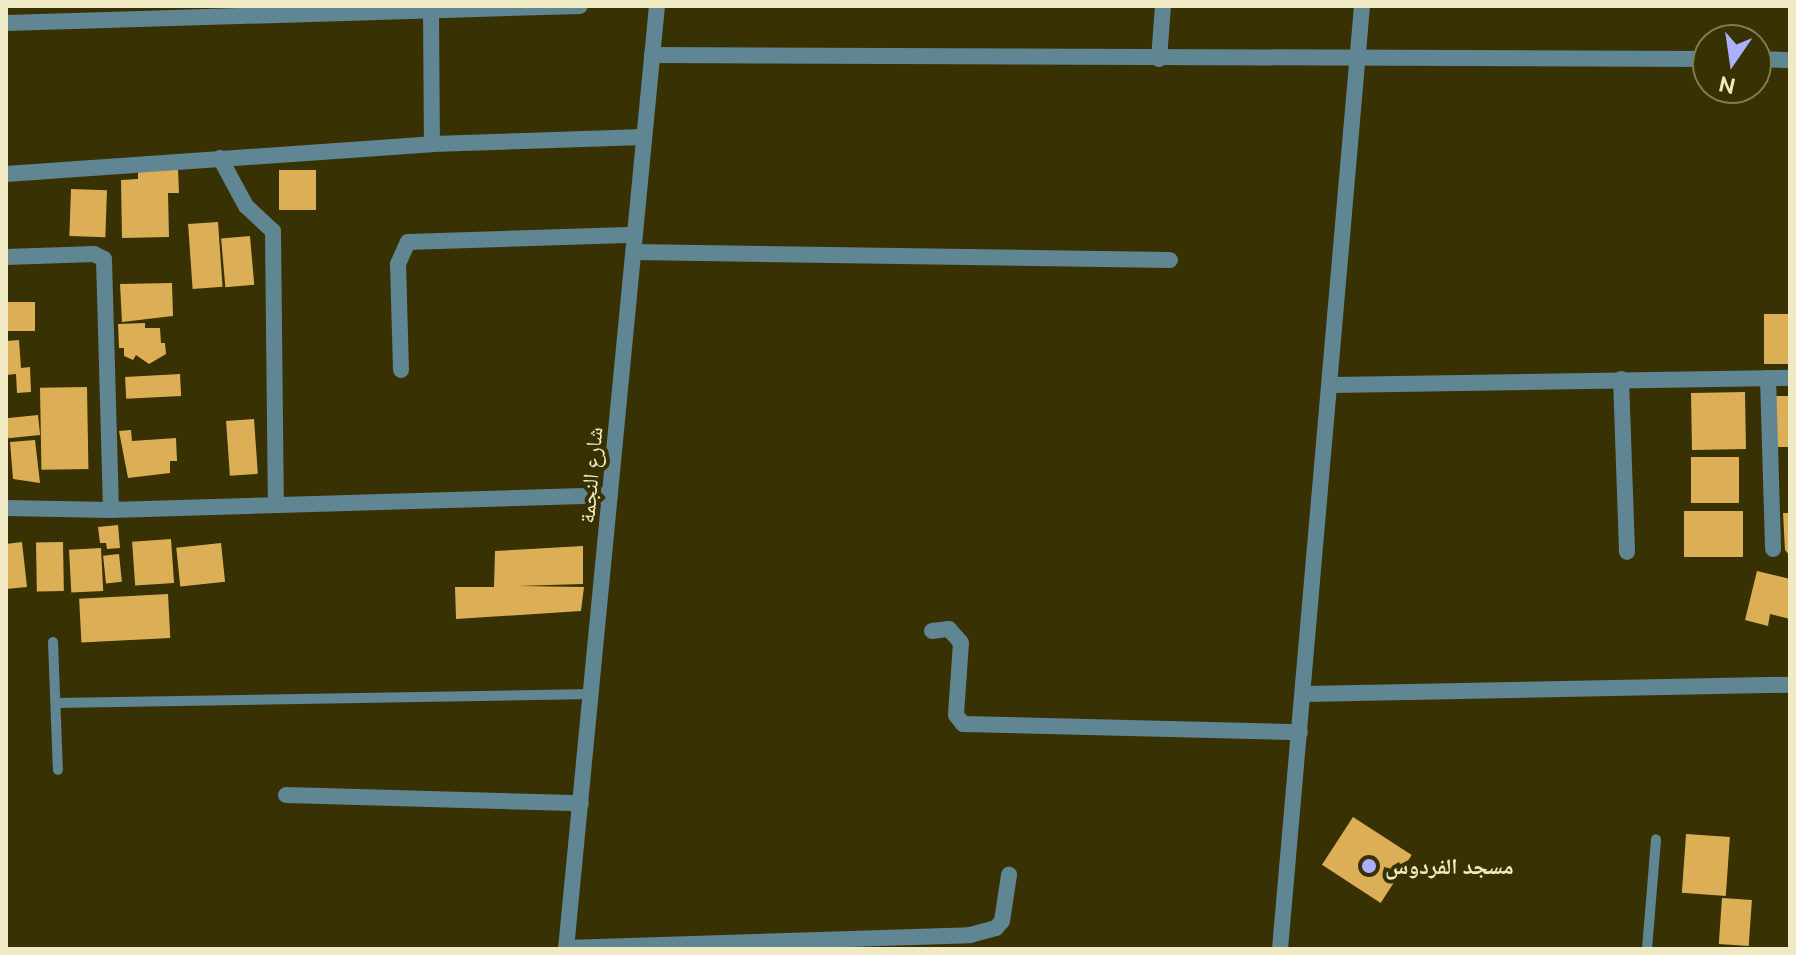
<!DOCTYPE html>
<html>
<head>
<meta charset="utf-8">
<style>
  body { margin:0 }
  #map { position:relative; width:1796px; height:955px; overflow:hidden; background:#373103; font-family:Ubuntu,"Noto Naskh Arabic",sans-serif }
  div>[style] { position:absolute }
  [style*='--x'] { left:calc(var(--x)*1px); top:calc(var(--y)*1px); width:calc(var(--w)*1px); rotate:calc(var(--a)*1deg) }
  .building>* { inset:0; background:#dcaf57; transform-origin:0 0 }
  .lane>* { height:10px; margin:-5px; padding:0 5px; transform-origin:5px; border-radius:5px; background:#608593 }
  .street>* { height:16px; margin:-8px; padding:0 8px; transform-origin:8px; border-radius:8px; background:#608593 }
  .dots>* { width:22px; height:22px; translate:-50% -50%; box-sizing:border-box; border:4px solid #373103; border-radius:50% }
  span { translate:-50% -50%; white-space:nowrap; text-align:center; line-height:1.15; -webkit-text-stroke:8px #373103; paint-order:stroke }
  .street-label { font-size:22px; color:#efeac3 }
  .poi-label { font-size:22px; color:#efeac3; font-weight:700 }
  .left { translate:0 -50%; text-align:left }
  .frame { position:absolute; inset:0; border:8px solid #efeac3; pointer-events:none }
  .north { position:absolute; left:1692px; top:24px; width:80px; height:80px; box-sizing:border-box; background:#373103; border:2px solid #817b50; border-radius:50%; rotate:193deg; font-size:22px; font-weight:700; line-height:32px; text-align:center; color:#efeac3 }
  .north::after { content:''; display:block; margin:auto; width:28px; height:36px; background:#acaffb; clip-path:polygon(50% 0,100% 100%,50% 72%,0 100%) }
</style>
</head>
<body>
<div id="map">
  <div class="building">
    <div style="clip-path:polygon(178px 168px,179px 193px,168px 193px,169px 237px,122px 238px,121px 180px,138px 179px,138px 169px)"></div>
    <div style="left:279px;top:170px;width:37px;height:40px"></div>
    <div style="left:71px;top:189px;width:36px;height:47px;rotate:2deg"></div>
    <div style="left:218px;top:222px;width:65px;height:30px;rotate:86deg"></div>
    <div style="left:250px;top:236px;width:49px;height:29px;rotate:85deg"></div>
    <div style="clip-path:polygon(172px 283px,173px 316px,122px 322px,120px 284px)"></div>
    <div style="left:6px;top:302px;width:29px;height:29px"></div>
    <div style="left:1764px;top:314px;width:26px;height:50px"></div>
    <div style="clip-path:polygon(145px 323px,145px 328px,160px 328px,161px 343px,165px 343px,166px 354px,149px 364px,136px 355px,133px 360px,124px 356px,124px 348px,119px 348px,118px 324px)"></div>
    <div style="clip-path:polygon(19px 340px,21px 368px,30px 367px,31px 392px,17px 393px,16px 374px,6px 375px,6px 341px)"></div>
    <div style="left:180px;top:374px;width:22px;height:55px;rotate:87deg"></div>
    <div style="left:87px;top:387px;width:82px;height:47px;rotate:89deg"></div>
    <div style="left:1745px;top:392px;width:57px;height:54px;rotate:89deg"></div>
    <div style="left:1774px;top:396px;width:16px;height:51px"></div>
    <div style="left:38px;top:415px;width:20px;height:32px;rotate:84deg"></div>
    <div style="left:254px;top:419px;width:55px;height:28px;rotate:86deg"></div>
    <div style="clip-path:polygon(131px 430px,132px 441px,176px 438px,177px 461px,170px 461px,170px 473px,128px 478px,119px 431px)"></div>
    <div style="clip-path:polygon(35px 440px,40px 483px,13px 479px,10px 442px)"></div>
    <div style="left:1691px;top:457px;width:48px;height:46px"></div>
    <div style="left:1684px;top:511px;width:59px;height:46px"></div>
    <div style="clip-path:polygon(1783px 513px,1790px 513px,1790px 556px,1785px 550px)"></div>
    <div style="clip-path:polygon(118px 525px,120px 548px,107px 549px,106px 543px,100px 543px,98px 527px)"></div>
    <div style="left:171px;top:539px;width:44px;height:39px;rotate:86deg"></div>
    <div style="clip-path:polygon(22px 542px,27px 587px,6px 589px,6px 544px)"></div>
    <div style="left:63px;top:542px;width:49px;height:27px;rotate:89deg"></div>
    <div style="left:221px;top:543px;width:39px;height:45px;rotate:84deg"></div>
    <div style="clip-path:polygon(583px 546px,583px 584px,518px 586px,584px 587px,581px 611px,456px 619px,455px 587px,494px 587px,495px 551px)"></div>
    <div style="left:101px;top:548px;width:43px;height:32px;rotate:87deg"></div>
    <div style="left:119px;top:554px;width:28px;height:16px;rotate:84deg"></div>
    <div style="clip-path:polygon(1757px 571px,1790px 579px,1790px 619px,1770px 614px,1768px 626px,1745px 620px)"></div>
    <div style="left:168px;top:594px;width:44px;height:89px;rotate:87deg"></div>
    <div style="left:1353px;top:817px;width:70px;height:57px;rotate:33deg"></div>
    <div style="left:1686px;top:834px;width:44px;height:59px;rotate:4deg"></div>
    <div style="left:1722px;top:898px;width:30px;height:46px;rotate:4deg"></div>
  </div>
  <div class="lane">
    <div style="--x:53;--y:642;--w:128;--a:87.8"></div>
    <div style="--x:56;--y:703;--w:536;--a:-0.96"></div>
    <div style="--x:1647;--y:949;--w:110;--a:-85.3"></div>
  </div>
  <div class="street">
    <div style="--x:431;--y:10;--w:134;--a:89.6"></div>
    <div style="--x:6;--y:23;--w:574;--a:-1.7"></div>
    <div style="--x:652;--y:55;--w:1056;--a:0.22"></div>
    <div style="--x:1159;--y:59;--w:53;--a:-85.7"></div>
    <div style="--x:1756;--y:59;--w:34;--a:2"></div>
    <div style="--x:220;--y:158;--w:55;--a:61.6"></div>
    <div style="--x:246;--y:206;--w:37;--a:43"></div>
    <div style="--x:273;--y:231;--w:274;--a:89.4"></div>
    <div style="--x:6;--y:174;--w:427;--a:-4"></div>
    <div style="--x:432;--y:144;--w:212;--a:-1.9"></div>
    <div style="--x:634;--y:252;--w:536;--a:0.86"></div>
    <div style="--x:6;--y:257;--w:88;--a:-2"></div>
    <div style="--x:94;--y:254;--w:11;--a:27"></div>
    <div style="--x:104;--y:259;--w:251;--a:88.4"></div>
    <div style="--x:401;--y:370;--w:106;--a:-91.6"></div>
    <div style="--x:398;--y:264;--w:24;--a:-66"></div>
    <div style="--x:408;--y:242;--w:227;--a:-1.8"></div>
    <div style="--x:1768;--y:378;--w:171;--a:88.3"></div>
    <div style="--x:1621;--y:379;--w:173;--a:88"></div>
    <div style="--x:1332;--y:385;--w:458;--a:-0.9"></div>
    <div style="--x:6;--y:508;--w:105;--a:1.1"></div>
    <div style="--x:111;--y:510;--w:499;--a:-1.7"></div>
    <div style="--x:932;--y:631;--w:17;--a:-7"></div>
    <div style="--x:949;--y:629;--w:18;--a:49"></div>
    <div style="--x:961;--y:643;--w:72;--a:94"></div>
    <div style="--x:956;--y:715;--w:11;--a:52"></div>
    <div style="--x:963;--y:724;--w:337;--a:1.4"></div>
    <div style="--x:1304;--y:694;--w:486;--a:-1.1"></div>
    <div style="--x:286;--y:795;--w:295;--a:1.6"></div>
    <div style="--x:566;--y:948;--w:404;--a:-1.8"></div>
    <div style="--x:970;--y:935;--w:27;--a:-15"></div>
    <div style="--x:996;--y:928;--w:9;--a:-49"></div>
    <div style="--x:1002;--y:921;--w:47;--a:-81.3"></div>
    <div style="--x:566;--y:949;--w:947;--a:-84.49"></div>
    <div style="--x:1280;--y:949;--w:947;--a:-85.03"></div>
  </div>
  <div class="dots">
    <div style="left:1369px;top:866px;background:#acaffb"></div>
  </div>
  <div class="street-label">
    <span style="left:590px;top:475px;rotate:-85deg">شارع النجمة</span>
  </div>
  <div class="poi-label">
    <span class="left" style="left:1385px;top:866px">مسجد الفردوس</span>
  </div>
  <div class="frame"></div>
  <div class="north">N</div>
</div>
</body>
</html>
